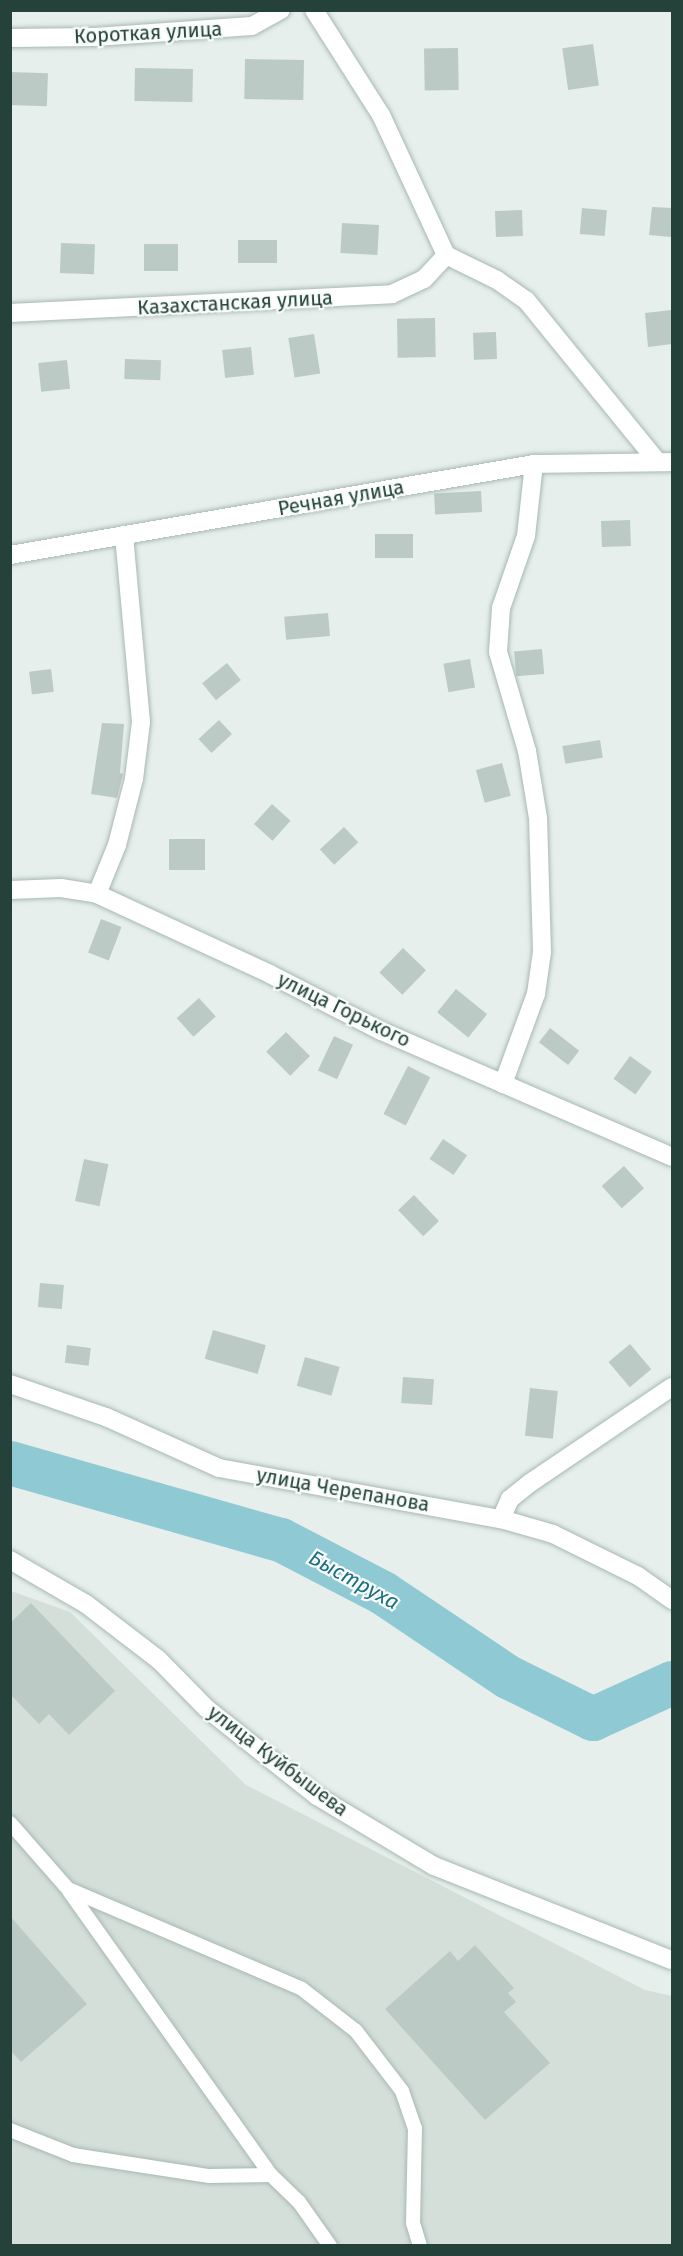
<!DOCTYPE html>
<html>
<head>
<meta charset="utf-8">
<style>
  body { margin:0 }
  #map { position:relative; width:683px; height:2256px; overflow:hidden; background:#e6efeb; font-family:"Fira Sans",sans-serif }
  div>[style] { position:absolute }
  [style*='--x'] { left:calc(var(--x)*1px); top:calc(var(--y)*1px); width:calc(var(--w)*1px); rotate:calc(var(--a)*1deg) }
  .built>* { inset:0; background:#d4dfda }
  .river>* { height:44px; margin:-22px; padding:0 22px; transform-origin:22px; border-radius:22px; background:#8ec9d4 }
  .building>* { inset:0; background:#bbcac4; transform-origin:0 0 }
  .roads { filter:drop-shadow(0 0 2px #a8b8b2) drop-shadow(0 0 2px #a8b8b2) }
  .service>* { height:14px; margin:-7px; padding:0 7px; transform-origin:7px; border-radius:7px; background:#fff }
  .minor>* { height:18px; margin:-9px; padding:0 9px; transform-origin:9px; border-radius:9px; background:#fff }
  span { translate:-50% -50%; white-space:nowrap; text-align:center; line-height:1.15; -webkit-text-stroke:4.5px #f7fbf9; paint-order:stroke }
  .street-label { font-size:20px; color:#24423a }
  .water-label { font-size:21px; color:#1c6f80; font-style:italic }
  .frame { position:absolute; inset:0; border:12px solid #24423a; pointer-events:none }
</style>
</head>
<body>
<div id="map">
  <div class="built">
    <div style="clip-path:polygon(11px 1591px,70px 1612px,246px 1785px,645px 1990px,672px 1996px,672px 2245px,11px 2246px)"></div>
  </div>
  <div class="river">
    <div style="--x:10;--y:1463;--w:282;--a:15.9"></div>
    <div style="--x:281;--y:1540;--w:115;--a:27.5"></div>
    <div style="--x:383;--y:1593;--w:151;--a:33.9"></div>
    <div style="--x:508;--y:1677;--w:95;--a:26.3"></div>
    <div style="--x:593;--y:1719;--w:87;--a:-24.5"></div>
  </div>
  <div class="building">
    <div style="left:593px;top:44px;width:42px;height:31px;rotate:82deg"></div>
    <div style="left:458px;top:48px;width:42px;height:34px;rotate:89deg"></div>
    <div style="left:245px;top:59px;width:59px;height:40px;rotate:1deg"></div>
    <div style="left:135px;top:68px;width:58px;height:33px;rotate:1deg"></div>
    <div style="left:10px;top:72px;width:38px;height:33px;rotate:2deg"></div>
    <div style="clip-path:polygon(652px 207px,672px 208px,672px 237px,649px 235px)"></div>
    <div style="left:582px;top:208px;width:25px;height:26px;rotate:5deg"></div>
    <div style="left:522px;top:210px;width:26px;height:27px;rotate:88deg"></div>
    <div style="left:342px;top:223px;width:37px;height:30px;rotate:3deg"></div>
    <div style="left:238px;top:240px;width:39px;height:23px"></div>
    <div style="left:61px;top:243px;width:34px;height:30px;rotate:2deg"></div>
    <div style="left:144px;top:244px;width:34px;height:27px"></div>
    <div style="clip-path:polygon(672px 310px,672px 344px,648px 347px,645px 313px)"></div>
    <div style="left:435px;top:318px;width:39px;height:38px;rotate:89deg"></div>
    <div style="left:496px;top:332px;width:27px;height:23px;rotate:88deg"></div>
    <div style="left:314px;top:334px;width:40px;height:26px;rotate:81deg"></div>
    <div style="left:251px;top:347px;width:28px;height:29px;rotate:84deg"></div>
    <div style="left:125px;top:359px;width:36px;height:20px;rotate:2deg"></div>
    <div style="left:67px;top:360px;width:29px;height:29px;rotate:84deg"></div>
    <div style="left:481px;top:491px;width:21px;height:47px;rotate:87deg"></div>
    <div style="left:630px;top:520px;width:26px;height:29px;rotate:88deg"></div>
    <div style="left:413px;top:534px;width:24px;height:38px;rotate:90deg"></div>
    <div style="left:328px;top:613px;width:23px;height:44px;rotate:85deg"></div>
    <div style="left:542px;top:649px;width:25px;height:28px;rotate:85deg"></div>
    <div style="left:470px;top:659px;width:29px;height:27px;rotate:80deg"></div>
    <div style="left:227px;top:663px;width:22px;height:32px;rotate:51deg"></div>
    <div style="left:51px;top:669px;width:23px;height:22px;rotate:83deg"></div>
    <div style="left:219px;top:720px;width:19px;height:28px;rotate:47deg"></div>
    <div style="clip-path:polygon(102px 723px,124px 724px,120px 773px,123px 774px,117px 798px,91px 794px)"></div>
    <div style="left:600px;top:740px;width:18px;height:38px;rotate:81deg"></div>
    <div style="left:502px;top:763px;width:34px;height:27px;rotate:75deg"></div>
    <div style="left:272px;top:804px;width:25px;height:27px;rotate:42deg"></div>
    <div style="left:344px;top:827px;width:21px;height:33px;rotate:47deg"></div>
    <div style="left:169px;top:839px;width:36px;height:31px"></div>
    <div style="left:101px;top:919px;width:22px;height:36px;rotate:21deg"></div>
    <div style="left:403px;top:948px;width:32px;height:34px;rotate:44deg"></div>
    <div style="left:456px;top:989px;width:40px;height:30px;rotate:39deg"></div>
    <div style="left:199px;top:998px;width:25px;height:30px;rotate:48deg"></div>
    <div style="left:550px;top:1028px;width:37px;height:18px;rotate:38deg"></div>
    <div style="left:286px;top:1032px;width:34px;height:28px;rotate:45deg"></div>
    <div style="left:334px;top:1036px;width:21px;height:38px;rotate:25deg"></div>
    <div style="left:630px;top:1056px;width:27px;height:28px;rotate:36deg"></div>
    <div style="left:408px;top:1066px;width:25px;height:54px;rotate:27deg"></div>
    <div style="left:443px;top:1139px;width:29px;height:24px;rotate:34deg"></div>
    <div style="left:84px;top:1159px;width:25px;height:43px;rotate:12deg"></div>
    <div style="left:624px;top:1166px;width:30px;height:30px;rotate:48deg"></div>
    <div style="left:414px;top:1195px;width:36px;height:22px;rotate:46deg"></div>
    <div style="left:40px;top:1283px;width:24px;height:24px;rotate:5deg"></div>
    <div style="left:213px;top:1330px;width:55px;height:30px;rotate:16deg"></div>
    <div style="left:630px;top:1344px;width:33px;height:28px;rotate:50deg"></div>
    <div style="left:67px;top:1345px;width:24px;height:18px;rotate:7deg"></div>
    <div style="left:305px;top:1357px;width:36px;height:30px;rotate:16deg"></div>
    <div style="left:403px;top:1377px;width:31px;height:26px;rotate:4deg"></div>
    <div style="left:530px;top:1388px;width:28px;height:48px;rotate:6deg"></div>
    <div style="clip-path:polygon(31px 1603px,115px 1691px,69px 1735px,49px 1714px,39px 1724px,10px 1694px,10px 1623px)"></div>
    <div style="clip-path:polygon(10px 1916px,87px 2004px,21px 2062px,10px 2050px)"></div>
    <div style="clip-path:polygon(475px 1945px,514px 1988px,508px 1993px,516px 2002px,504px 2012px,550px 2063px,485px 2120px,385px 2009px,450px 1951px,458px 1961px)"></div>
  </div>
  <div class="roads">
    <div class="service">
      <div style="--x:10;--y:1823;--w:88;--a:48.7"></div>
      <div style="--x:68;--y:1889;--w:254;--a:23.1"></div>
      <div style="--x:302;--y:1989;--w:68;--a:37.9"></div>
      <div style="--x:356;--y:2031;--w:76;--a:52.5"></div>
      <div style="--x:402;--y:2091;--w:39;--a:71"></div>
      <div style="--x:415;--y:2128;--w:95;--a:91.2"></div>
      <div style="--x:413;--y:2223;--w:24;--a:73"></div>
      <div style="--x:69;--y:1891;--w:349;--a:54.6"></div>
      <div style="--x:10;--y:2130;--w:68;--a:21.6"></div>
      <div style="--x:73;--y:2155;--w:138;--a:8.8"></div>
      <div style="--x:209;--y:2176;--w:62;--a:-0.9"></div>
      <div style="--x:271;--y:2175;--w:39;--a:44"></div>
      <div style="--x:299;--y:2202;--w:54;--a:54.8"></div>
    </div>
    <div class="minor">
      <div style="--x:314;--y:10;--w:125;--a:57.5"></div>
      <div style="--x:381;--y:115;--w:154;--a:65.1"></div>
      <div style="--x:446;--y:255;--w:57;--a:26.1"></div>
      <div style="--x:497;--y:280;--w:35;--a:35"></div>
      <div style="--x:526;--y:300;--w:208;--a:50.9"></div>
      <div style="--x:10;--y:38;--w:85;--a:-0.7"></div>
      <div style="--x:95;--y:37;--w:157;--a:-4"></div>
      <div style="--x:252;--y:26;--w:33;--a:-29"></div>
      <div style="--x:10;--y:313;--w:382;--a:-2.8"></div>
      <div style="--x:392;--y:294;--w:35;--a:-25"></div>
      <div style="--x:424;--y:279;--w:33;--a:-47"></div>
      <div style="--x:10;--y:555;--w:532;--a:-9.85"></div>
      <div style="--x:534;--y:464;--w:138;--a:-0.8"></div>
      <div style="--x:10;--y:890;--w:51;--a:-2.2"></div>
      <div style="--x:61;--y:888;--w:36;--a:9"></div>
      <div style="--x:97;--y:894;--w:191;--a:24.8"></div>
      <div style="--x:270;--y:974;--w:123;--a:27.2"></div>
      <div style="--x:379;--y:1030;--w:319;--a:23.4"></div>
      <div style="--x:97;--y:894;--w:53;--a:-67.8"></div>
      <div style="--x:117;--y:845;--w:68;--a:-75.6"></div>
      <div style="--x:134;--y:779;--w:57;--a:-83"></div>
      <div style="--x:141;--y:722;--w:188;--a:-95.2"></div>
      <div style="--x:503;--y:1084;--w:96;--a:-69.9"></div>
      <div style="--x:536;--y:994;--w:42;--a:-81.9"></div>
      <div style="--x:542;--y:952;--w:134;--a:-91.7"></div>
      <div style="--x:538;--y:818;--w:68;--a:-99.3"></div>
      <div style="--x:527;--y:751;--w:103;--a:-106.3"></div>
      <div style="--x:498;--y:652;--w:44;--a:-86.1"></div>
      <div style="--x:501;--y:608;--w:76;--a:-70.9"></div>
      <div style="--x:526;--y:536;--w:72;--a:-83.7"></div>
      <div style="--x:10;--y:1384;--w:102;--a:19"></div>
      <div style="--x:106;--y:1417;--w:124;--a:24.3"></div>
      <div style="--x:219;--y:1468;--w:287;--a:10.3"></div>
      <div style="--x:501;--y:1519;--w:54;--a:16.1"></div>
      <div style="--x:553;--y:1534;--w:95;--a:26.3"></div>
      <div style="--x:638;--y:1576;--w:42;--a:35.2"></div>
      <div style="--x:501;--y:1519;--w:22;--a:-66"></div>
      <div style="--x:510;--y:1499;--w:26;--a:-39"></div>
      <div style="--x:530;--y:1483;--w:171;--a:-34.1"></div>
      <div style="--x:10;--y:1560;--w:88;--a:30.1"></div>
      <div style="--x:86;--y:1604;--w:92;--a:37.5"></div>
      <div style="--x:159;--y:1660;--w:67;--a:45.6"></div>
      <div style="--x:206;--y:1708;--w:142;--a:38.4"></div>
      <div style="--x:317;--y:1796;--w:136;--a:30.9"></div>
      <div style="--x:434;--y:1866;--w:256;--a:21.6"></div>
    </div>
  </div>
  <div class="street-label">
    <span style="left:148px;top:33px;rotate:-3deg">Короткая улица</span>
    <span style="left:235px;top:303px;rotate:-3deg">Казахстанская улица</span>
    <span style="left:341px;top:498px;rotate:-10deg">Речная улица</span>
    <span style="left:344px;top:1010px;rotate:26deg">улица Горького</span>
    <span style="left:343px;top:1490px;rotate:10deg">улица Черепанова</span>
    <span style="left:278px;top:1761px;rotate:37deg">улица Куйбышева</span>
  </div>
  <div class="water-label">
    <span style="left:354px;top:1580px;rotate:29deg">Быструха</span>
  </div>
  <div class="frame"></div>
</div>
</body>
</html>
